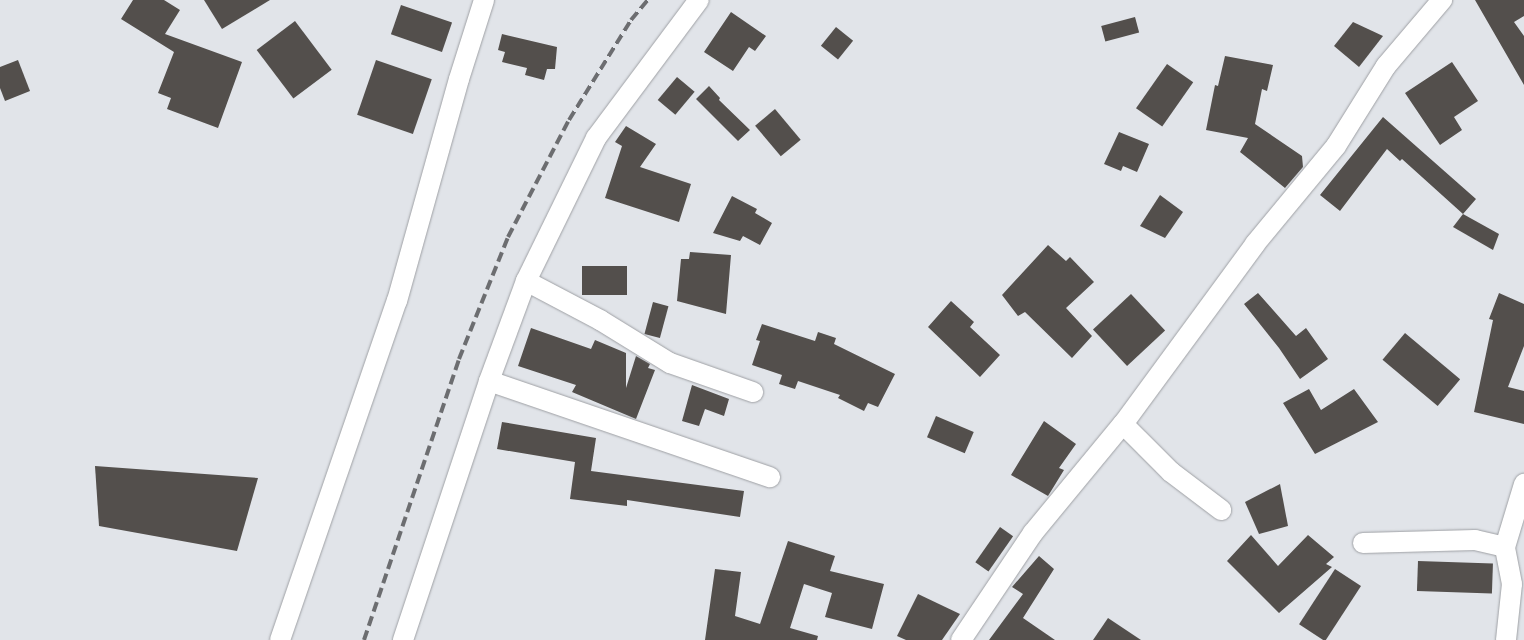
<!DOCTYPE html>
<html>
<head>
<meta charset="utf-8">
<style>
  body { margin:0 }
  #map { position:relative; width:1524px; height:640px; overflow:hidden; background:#e1e4e9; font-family:Ubuntu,sans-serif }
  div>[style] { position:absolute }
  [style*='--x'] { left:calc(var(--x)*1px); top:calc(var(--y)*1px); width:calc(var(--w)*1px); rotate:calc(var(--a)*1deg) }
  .building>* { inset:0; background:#534f4c; transform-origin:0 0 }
  .roads { filter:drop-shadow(0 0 1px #9ea0a4) drop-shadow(0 0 1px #9ea0a4) }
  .minor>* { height:20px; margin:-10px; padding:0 10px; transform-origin:10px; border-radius:10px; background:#fff }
  .rail>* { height:4px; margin-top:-2px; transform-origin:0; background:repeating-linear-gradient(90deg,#6c6d70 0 10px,transparent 0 15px) }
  span { translate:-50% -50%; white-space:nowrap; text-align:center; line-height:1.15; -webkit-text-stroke:5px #fff; paint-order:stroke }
</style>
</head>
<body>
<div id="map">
  <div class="building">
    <div style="clip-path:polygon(133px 0,164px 0,180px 10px,165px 34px,242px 62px,218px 128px,167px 109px,171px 98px,158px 93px,174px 52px,121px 19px)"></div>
    <div style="clip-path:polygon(204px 0,270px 0,222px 29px)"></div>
    <div style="clip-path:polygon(1475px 0,1524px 0,1524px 16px,1514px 22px,1524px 36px,1524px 85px)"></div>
    <div style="left:401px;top:5px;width:54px;height:31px;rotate:19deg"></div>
    <div style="clip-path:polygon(731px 12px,766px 36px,755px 51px,749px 47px,733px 71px,704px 52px)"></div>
    <div style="left:1135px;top:17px;width:16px;height:35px;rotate:75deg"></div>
    <div style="left:295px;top:21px;width:61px;height:48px;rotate:53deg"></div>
    <div style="clip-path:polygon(1353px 22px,1383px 36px,1359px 67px,1334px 46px)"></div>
    <div style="left:836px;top:27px;width:22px;height:24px;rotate:39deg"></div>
    <div style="clip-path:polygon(502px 34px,557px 47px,555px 69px,547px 69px,544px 80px,525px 75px,527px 68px,502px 62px,505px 52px,498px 50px)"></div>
    <div style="clip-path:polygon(1225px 56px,1273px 65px,1267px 91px,1262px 89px,1255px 124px,1302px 156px,1303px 167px,1285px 188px,1240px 152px,1248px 138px,1206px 130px,1215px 85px,1218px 86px)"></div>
    <div style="clip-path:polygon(18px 60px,30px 91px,5px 101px,0 88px,0 67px)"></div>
    <div style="left:376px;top:60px;width:59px;height:58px;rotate:19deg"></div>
    <div style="clip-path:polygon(1452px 62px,1478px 101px,1454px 117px,1462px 130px,1440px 145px,1405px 93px)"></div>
    <div style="left:1167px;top:64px;width:32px;height:54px;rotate:35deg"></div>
    <div style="left:677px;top:77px;width:23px;height:30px;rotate:40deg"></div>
    <div style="clip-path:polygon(709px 86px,720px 98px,719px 100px,750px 130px,738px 141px,696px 99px)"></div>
    <div style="left:775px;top:109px;width:40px;height:26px;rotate:50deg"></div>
    <div style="clip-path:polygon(1383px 117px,1476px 199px,1463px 214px,1402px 159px,1400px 161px,1387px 149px,1340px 211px,1320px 195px)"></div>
    <div style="clip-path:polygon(626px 126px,656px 144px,640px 167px,691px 184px,679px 222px,605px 198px,622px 146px,615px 142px)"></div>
    <div style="clip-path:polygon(1119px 132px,1149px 144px,1137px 172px,1123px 166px,1121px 171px,1104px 164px)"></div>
    <div style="clip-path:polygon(1160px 195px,1183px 212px,1165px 238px,1140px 226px)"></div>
    <div style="clip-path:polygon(732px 196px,757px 209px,755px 213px,772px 223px,760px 245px,743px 236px,740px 241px,713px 233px)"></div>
    <div style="clip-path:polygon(1463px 214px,1499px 234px,1493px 250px,1453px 227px)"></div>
    <div style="clip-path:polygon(1048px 245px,1066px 261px,1070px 257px,1094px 282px,1066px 308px,1092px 336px,1072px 358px,1025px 312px,1018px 316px,1002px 295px)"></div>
    <div style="clip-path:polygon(690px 252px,731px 255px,726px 314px,677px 301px,681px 259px,689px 259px)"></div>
    <div style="left:582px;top:266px;width:45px;height:29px"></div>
    <div style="clip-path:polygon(1258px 293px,1296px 336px,1306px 328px,1328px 359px,1300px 379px,1279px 348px,1244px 304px)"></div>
    <div style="clip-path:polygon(1499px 293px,1524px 304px,1524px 346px,1508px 387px,1524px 391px,1524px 424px,1474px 412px,1493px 320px,1489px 319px)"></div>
    <div style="left:1131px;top:294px;width:50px;height:52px;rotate:47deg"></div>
    <div style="clip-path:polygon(951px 301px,974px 322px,970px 327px,1000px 355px,980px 377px,928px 327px)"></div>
    <div style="left:653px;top:302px;width:16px;height:33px;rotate:15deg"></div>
    <div style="clip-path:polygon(762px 324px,815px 341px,818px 332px,836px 338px,834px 344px,895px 374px,878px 407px,868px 403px,864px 411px,838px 398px,840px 395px,798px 381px,795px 389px,779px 384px,782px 375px,752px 365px,760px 341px,756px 340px)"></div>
    <div style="clip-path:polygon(531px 328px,591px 349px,595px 340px,626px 353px,626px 388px,636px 356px,650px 364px,648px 368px,655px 370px,636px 419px,572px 392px,576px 385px,518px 366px)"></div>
    <div style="left:1405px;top:333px;width:72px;height:35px;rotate:40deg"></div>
    <div style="clip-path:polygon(692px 385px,729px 399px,724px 416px,705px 409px,699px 426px,682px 421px)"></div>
    <div style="clip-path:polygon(1309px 389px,1321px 410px,1354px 389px,1378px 422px,1315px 454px,1283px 403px)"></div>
    <div style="left:936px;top:416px;width:41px;height:23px;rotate:23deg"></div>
    <div style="clip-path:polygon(1044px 421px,1076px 444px,1059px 468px,1064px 470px,1048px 496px,1011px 475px)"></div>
    <div style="clip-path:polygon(502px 422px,596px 438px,591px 471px,744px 491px,740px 517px,627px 500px,627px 506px,570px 499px,575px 462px,497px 449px)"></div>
    <div style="clip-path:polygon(95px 466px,258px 478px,237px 551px,99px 526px)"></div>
    <div style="clip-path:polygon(1280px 484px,1288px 526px,1259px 534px,1245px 502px)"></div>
    <div style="left:1000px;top:527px;width:16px;height:43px;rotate:35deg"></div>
    <div style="clip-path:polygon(1251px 535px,1278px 566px,1308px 535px,1334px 557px,1326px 564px,1332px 567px,1279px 613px,1227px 561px)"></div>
    <div style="clip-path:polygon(788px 541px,835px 556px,830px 571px,884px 584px,872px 629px,825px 617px,832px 593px,804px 584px,790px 628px,818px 636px,817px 640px,705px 640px,715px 569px,741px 572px,735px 616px,760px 624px)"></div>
    <div style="clip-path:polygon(1039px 556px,1054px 569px,1023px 618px,1055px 640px,989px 640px,1023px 594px,1012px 587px)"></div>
    <div style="left:1418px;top:561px;width:75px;height:30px;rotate:2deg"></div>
    <div style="left:1335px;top:569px;width:31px;height:66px;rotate:33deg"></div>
    <div style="clip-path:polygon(918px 594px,960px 614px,942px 640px,906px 640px,897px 636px)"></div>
    <div style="clip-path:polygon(1108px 618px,1141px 640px,1093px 640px)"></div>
  </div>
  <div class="roads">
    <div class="minor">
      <div style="--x:526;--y:281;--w:84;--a:27.8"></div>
      <div style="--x:600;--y:320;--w:82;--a:31.6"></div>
      <div style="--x:670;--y:363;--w:88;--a:19.3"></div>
      <div style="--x:489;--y:381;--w:297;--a:18.9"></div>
      <div style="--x:1123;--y:424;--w:68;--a:45"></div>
      <div style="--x:1171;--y:472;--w:63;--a:37.2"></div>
      <div style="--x:1363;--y:543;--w:112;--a:-1.5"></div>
      <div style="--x:1475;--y:540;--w:31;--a:13"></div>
      <div style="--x:280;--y:640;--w:359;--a:-71"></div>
      <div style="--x:397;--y:301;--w:230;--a:-74.4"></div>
      <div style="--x:459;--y:79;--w:83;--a:-72.4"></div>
      <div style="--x:403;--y:640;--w:273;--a:-71.6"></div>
      <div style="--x:489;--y:381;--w:107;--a:-69.7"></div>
      <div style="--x:526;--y:281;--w:159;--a:-63.9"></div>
      <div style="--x:596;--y:138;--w:172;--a:-53.3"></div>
      <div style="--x:961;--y:640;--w:129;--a:-56.1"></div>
      <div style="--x:1033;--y:533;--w:141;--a:-50.5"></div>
      <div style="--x:1123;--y:424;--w:223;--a:-53.7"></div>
      <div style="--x:1255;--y:244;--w:127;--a:-50.4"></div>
      <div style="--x:1336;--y:146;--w:94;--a:-58"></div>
      <div style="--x:1386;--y:66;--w:87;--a:-49.7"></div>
      <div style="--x:1506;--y:640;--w:56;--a:-83.9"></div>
      <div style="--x:1512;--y:584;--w:38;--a:-101"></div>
      <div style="--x:1505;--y:547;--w:66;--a:-73.2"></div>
    </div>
  </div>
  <div class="rail">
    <div style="--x:364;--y:640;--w:297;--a:-71.3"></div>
    <div style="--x:459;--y:359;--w:131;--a:-68.1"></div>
    <div style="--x:508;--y:237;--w:132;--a:-62.5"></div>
    <div style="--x:569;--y:120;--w:118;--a:-58.2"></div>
    <div style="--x:631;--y:20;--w:26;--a:-50"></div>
  </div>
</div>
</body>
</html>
